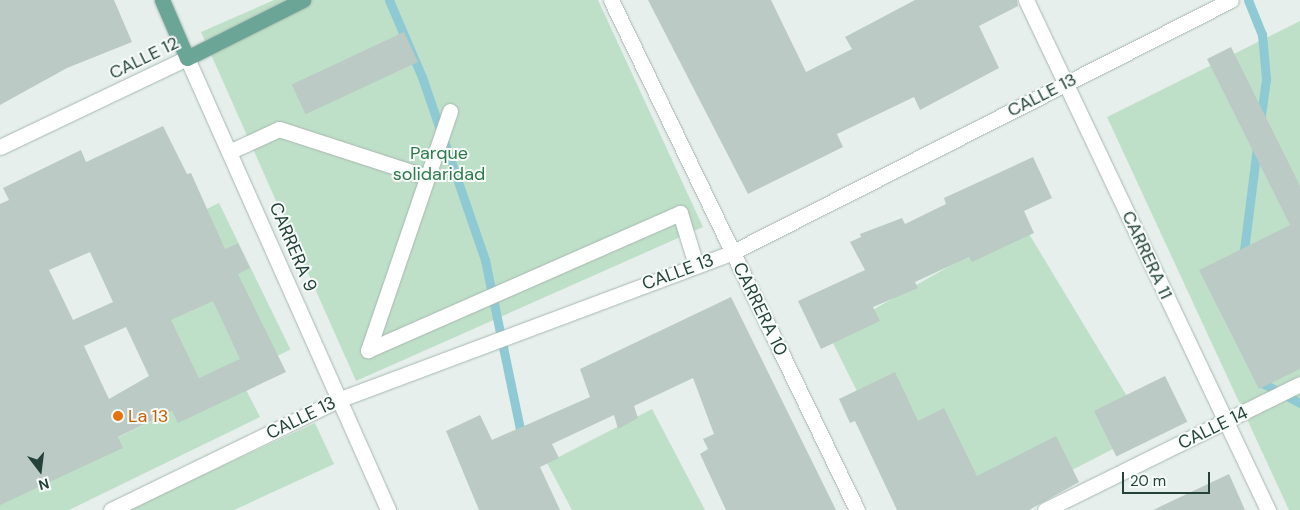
<!DOCTYPE html>
<html>
<head>
<meta charset="utf-8">
<style>
  body { margin:0 }
  #map { position:relative; width:1300px; height:510px; overflow:hidden; background:#e6efeb; font-family:"DM Sans",sans-serif }
  div>[style] { position:absolute }
  [style*='--x'] { left:calc(var(--x)*1px); top:calc(var(--y)*1px); width:calc(var(--w)*1px); rotate:calc(var(--a)*1deg) }
  .green>* { inset:0; background:#bfe0c8; transform-origin:0 0 }
  .stream>* { height:9px; margin:-4.5px; padding:0 4.5px; transform-origin:4.5px; border-radius:4.5px; background:#8ec9d4 }
  .building>* { inset:0; background:#bbcac4; transform-origin:0 0 }
  .roads { filter:drop-shadow(0 0 1px #a8b8b2) drop-shadow(0 0 1px #a8b8b2) }
  .minor>* { height:15px; margin:-7.5px; padding:0 7.5px; transform-origin:7.5px; border-radius:7.5px; background:#fff }
  .major>* { height:15px; margin:-7.5px; padding:0 7.5px; transform-origin:7.5px; border-radius:7.5px; background:#6aa596 }
  .dots>* { width:14px; height:14px; translate:-50% -50%; box-sizing:border-box; border:2px solid #f7fbf9; border-radius:50% }
  span { translate:-50% -50%; white-space:nowrap; text-align:center; line-height:1.15; -webkit-text-stroke:4px #f7fbf9; paint-order:stroke }
  .street-label { font-size:18px; color:#24423a }
  .park-label { font-size:18px; color:#2d7a4b }
  .food-label { font-size:18px; color:#c56008 }
  .left { translate:0 -50%; text-align:left }
  .north { position:absolute; left:15px; top:445px; width:50px; height:50px; -webkit-text-stroke:4px #f7fbf9; paint-order:stroke; rotate:165deg; font-size:14px; font-weight:700; line-height:20px; text-align:center; color:#24423a }
  .north::after { content:''; display:block; margin:auto; width:18px; height:22px; background:#24423a; clip-path:polygon(50% 0,100% 100%,50% 72%,0 100%) }
  .scale { position:absolute; left:1122px; top:472px; width:88px; height:22px; box-sizing:border-box; border:2px solid #24423a; border-top:0; padding-left:6px; font-size:15px; line-height:18px; white-space:nowrap; color:#24423a; -webkit-text-stroke:4px #f7fbf9; paint-order:stroke }
</style>
</head>
<body>
<div id="map">
  <div class="green">
    <div style="clip-path:polygon(274px 0,598px 0,703px 227px,356px 381px,201px 32px)"></div>
    <div style="clip-path:polygon(1300px 21px,1300px 510px,1289px 510px,1107px 117px)"></div>
    <div style="left:219px;top:203px;width:163px;height:97px;rotate:64deg"></div>
    <div style="clip-path:polygon(1023px 224px,1148px 431px,994px 510px,916px 510px,829px 335px)"></div>
    <div style="clip-path:polygon(240px 378px,260px 417px,69px 510px,0 510px,0 495px)"></div>
    <div style="clip-path:polygon(652px 409px,705px 510px,572px 510px,547px 463px)"></div>
    <div style="clip-path:polygon(315px 423px,334px 464px,234px 510px,127px 510px)"></div>
  </div>
  <div class="stream">
    <div style="--x:389;--y:0;--w:84;--a:66.8"></div>
    <div style="--x:422;--y:77;--w:194;--a:71"></div>
    <div style="--x:485;--y:260;--w:182;--a:78.3"></div>
    <div style="--x:1248;--y:0;--w:37;--a:68"></div>
    <div style="--x:1262;--y:34;--w:45;--a:84.9"></div>
    <div style="--x:1266;--y:79;--w:43;--a:97.9"></div>
    <div style="--x:1243;--y:258;--w:112;--a:-82.8"></div>
    <div style="--x:1260;--y:376;--w:9;--a:63"></div>
    <div style="--x:1264;--y:384;--w:41;--a:27.8"></div>
  </div>
  <div class="building">
    <div style="clip-path:polygon(0 0,114px 0,132px 42px,67px 68px,0 105px)"></div>
    <div style="clip-path:polygon(648px 0,771px 0,806px 72px,852px 49px,845px 37px,915px 0,1017px 0,1018px 6px,979px 26px,999px 68px,920px 110px,914px 97px,837px 134px,843px 147px,748px 194px)"></div>
    <div style="left:404px;top:32px;width:33px;height:124px;rotate:65deg"></div>
    <div style="clip-path:polygon(1231px 47px,1300px 186px,1300px 369px,1259px 389px,1199px 270px,1290px 225px,1207px 59px)"></div>
    <div style="clip-path:polygon(evenodd,163px 126px,187px 174px,191px 173px,225px 249px,238px 243px,250px 268px,238px 274px,286px 372px,178px 423px,172px 411px,118px 437px,123px 448px,0 505px,0 204px,9px 200px,3px 188px,81px 150px,86px 162px,163px 126px,90px 252px,113px 302px,73px 320px,49px 270px,90px 252px,163px 126px,213px 301px,240px 359px,199px 378px,171px 320px,213px 301px,163px 126px,126px 327px,149px 376px,109px 399px,84px 346px,126px 327px)"></div>
    <div style="clip-path:polygon(1033px 157px,1052px 198px,1024px 211px,1034px 233px,972px 262px,969px 257px,915px 282px,918px 288px,873px 307px,880px 321px,821px 349px,798px 301px,865px 270px,850px 242px,861px 237px,860px 234px,902px 218px,905px 224px,946px 204px,944px 198px)"></div>
    <div style="clip-path:polygon(731px 297px,836px 510px,726px 510px,700px 454px,708px 449px,703px 439px,714px 434px,693px 378px,634px 406px,638px 418px,618px 429px,614px 415px,552px 444px,559px 458px,540px 467px,560px 510px,479px 510px,446px 431px,480px 415px,492px 440px,590px 397px,580px 369px)"></div>
    <div style="clip-path:polygon(895px 372px,918px 421px,944px 408px,977px 476px,1056px 436px,1079px 482px,1029px 510px,897px 510px,855px 421px,850px 423px,839px 399px)"></div>
    <div style="left:1165px;top:376px;width:51px;height:79px;rotate:64deg"></div>
    <div style="clip-path:polygon(1229px 474px,1245px 510px,1153px 510px)"></div>
  </div>
  <div class="roads">
    <div class="minor">
      <div style="--x:611;--y:0;--w:566;--a:64.25"></div>
      <div style="--x:1026;--y:0;--w:565;--a:64.62"></div>
      <div style="--x:450;--y:111;--w:253;--a:108.9"></div>
      <div style="--x:368;--y:350;--w:341;--a:-23.7"></div>
      <div style="--x:680;--y:213;--w:54;--a:72.9"></div>
      <div style="--x:0;--y:147;--w:207;--a:-25.5"></div>
      <div style="--x:187;--y:58;--w:495;--a:66"></div>
      <div style="--x:231;--y:151;--w:53;--a:-24.6"></div>
      <div style="--x:279;--y:129;--w:156;--a:18"></div>
      <div style="--x:111;--y:510;--w:252;--a:-25.9"></div>
      <div style="--x:338;--y:400;--w:422;--a:-20.5"></div>
      <div style="--x:733;--y:252;--w:558;--a:-26.84"></div>
      <div style="--x:1045;--y:510;--w:284;--a:-26.3"></div>
    </div>
    <div class="major">
      <div style="--x:162;--y:0;--w:63;--a:66.7"></div>
      <div style="--x:187;--y:58;--w:130;--a:-26.6"></div>
    </div>
  </div>
  <div class="dots">
    <div style="left:118px;top:416px;background:#e8710a"></div>
  </div>
  <div class="street-label">
    <span style="left:144px;top:58px;rotate:-26deg">CALLE 12</span>
    <span style="left:1042px;top:95px;rotate:-27deg">CALLE 13</span>
    <span style="left:293px;top:247px;rotate:67deg">CARRERA 9</span>
    <span style="left:1147px;top:255px;rotate:65deg">CARRERA 11</span>
    <span style="left:678px;top:272px;rotate:-20deg">CALLE 13</span>
    <span style="left:760px;top:309px;rotate:64deg">CARRERA 10</span>
    <span style="left:301px;top:418px;rotate:-26deg">CALLE 13</span>
    <span style="left:1213px;top:428px;rotate:-26deg">CALLE 14</span>
  </div>
  <div class="park-label">
    <span style="left:439px;top:164px">Parque<br>solidaridad</span>
  </div>
  <div class="food-label">
    <span class="left" style="left:128px;top:416px">La 13</span>
  </div>
  <div class="north">N</div>
  <div class="scale">20 m</div>
</div>
</body>
</html>
